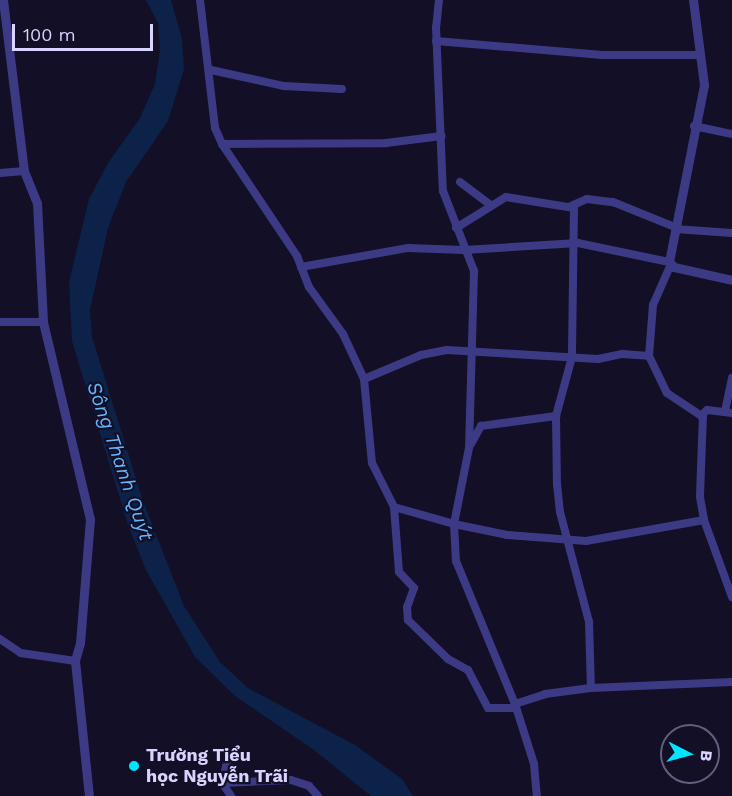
<!DOCTYPE html>
<html>
<head>
<meta charset="utf-8">
<style>
  body { margin:0 }
  #map { position:relative; width:732px; height:796px; overflow:hidden; background:#130f26; font-family:"Work Sans",sans-serif }
  div>[style] { position:absolute }
  [style*='--x'] { left:calc(var(--x)*1px); top:calc(var(--y)*1px); width:calc(var(--w)*1px); rotate:calc(var(--a)*1deg) }
  .water>* { inset:0; background:#0c2248 }
  .minor>* { height:8px; margin:-4px; padding:0 4px; transform-origin:4px; border-radius:4px; background:#3d3a85 }
  .tertiary>* { height:9px; margin:-4.5px; padding:0 4.5px; transform-origin:4.5px; border-radius:4.5px; background:#3d3a85 }
  .dots>* { width:16px; height:16px; translate:-50% -50%; box-sizing:border-box; border:3px solid #130f26; border-radius:50% }
  span { translate:-50% -50%; white-space:nowrap; text-align:center; line-height:1.15; -webkit-text-stroke:4.5px #130f26; paint-order:stroke }
  .poi-label { font-size:18px; color:#d9d4ff; font-weight:700 }
  .left { translate:0 -50%; text-align:left }
  .water-label { font-size:20px; color:#62b6ff; font-style:italic }
  .north { position:absolute; left:660px; top:724px; width:60px; height:60px; box-sizing:border-box; background:#130f26; border:2px solid #625e7d; border-radius:50%; rotate:96deg; font-size:16px; font-weight:700; line-height:24px; text-align:center; color:#d9d4ff }
  .north::after { content:''; display:block; margin:auto; width:21px; height:27px; background:#00e5ff; clip-path:polygon(50% 0,100% 100%,50% 72%,0 100%) }
  .scale { position:absolute; left:12px; top:24px; width:141px; height:27px; box-sizing:border-box; border:3px solid #d9d4ff; border-top:0; padding-left:8px; font-size:18px; line-height:21px; white-space:nowrap; color:#d9d4ff; -webkit-text-stroke:4px #130f26; paint-order:stroke }
</style>
</head>
<body>
<div id="map">
  <div class="water">
    <div style="clip-path:polygon(146px 0,171px 0,182px 39px,184px 69px,168px 121px,126px 182px,108px 228px,90px 310px,92px 337px,143px 501px,184px 606px,220px 662px,248px 688px,355px 745px,402px 779px,413px 796px,371px 796px,314px 750px,235px 696px,195px 657px,146px 570px,128px 525px,72px 341px,69px 282px,89px 199px,108px 163px,140px 118px,155px 84px,160px 49px,158px 23px)"></div>
  </div>
  <div class="minor">
    <div style="--x:200;--y:0;--w:129;--a:83.3"></div>
    <div style="--x:215;--y:128;--w:17;--a:66"></div>
    <div style="--x:222;--y:144;--w:135;--a:56.2"></div>
    <div style="--x:297;--y:256;--w:33;--a:69"></div>
    <div style="--x:309;--y:287;--w:58;--a:54.1"></div>
    <div style="--x:343;--y:334;--w:50;--a:65"></div>
    <div style="--x:364;--y:379;--w:84;--a:84.6"></div>
    <div style="--x:372;--y:463;--w:49;--a:63.4"></div>
    <div style="--x:394;--y:507;--w:65;--a:85.6"></div>
    <div style="--x:399;--y:572;--w:22;--a:47"></div>
    <div style="--x:414;--y:588;--w:20;--a:110"></div>
    <div style="--x:407;--y:607;--w:13;--a:86"></div>
    <div style="--x:408;--y:620;--w:56;--a:44.3"></div>
    <div style="--x:448;--y:659;--w:23;--a:29"></div>
    <div style="--x:468;--y:670;--w:43;--a:62.2"></div>
    <div style="--x:488;--y:708;--w:28;--a:0"></div>
    <div style="--x:439;--y:0;--w:27;--a:96"></div>
    <div style="--x:436;--y:27;--w:164;--a:87.6"></div>
    <div style="--x:443;--y:191;--w:86;--a:68.8"></div>
    <div style="--x:474;--y:271;--w:177;--a:91.6"></div>
    <div style="--x:469;--y:448;--w:77;--a:101.2"></div>
    <div style="--x:454;--y:524;--w:54;--a:11.7"></div>
    <div style="--x:507;--y:535;--w:79;--a:4.3"></div>
    <div style="--x:586;--y:541;--w:120;--a:-10.1"></div>
    <div style="--x:436;--y:41;--w:167;--a:4.8"></div>
    <div style="--x:602;--y:55;--w:99;--a:0"></div>
    <div style="--x:211;--y:70;--w:75;--a:12.4"></div>
    <div style="--x:284;--y:86;--w:58;--a:3"></div>
    <div style="--x:694;--y:126;--w:39;--a:12"></div>
    <div style="--x:222;--y:144;--w:164;--a:-0.3"></div>
    <div style="--x:386;--y:143;--w:56;--a:-7.1"></div>
    <div style="--x:0;--y:173;--w:24;--a:-5"></div>
    <div style="--x:460;--y:182;--w:39;--a:37"></div>
    <div style="--x:571;--y:206;--w:17;--a:-24"></div>
    <div style="--x:587;--y:199;--w:26;--a:7"></div>
    <div style="--x:613;--y:202;--w:67;--a:22"></div>
    <div style="--x:456;--y:228;--w:59;--a:-31.8"></div>
    <div style="--x:506;--y:197;--w:69;--a:9.2"></div>
    <div style="--x:574;--y:208;--w:149;--a:90.8"></div>
    <div style="--x:572;--y:357;--w:61;--a:105.2"></div>
    <div style="--x:556;--y:416;--w:68;--a:89.2"></div>
    <div style="--x:557;--y:484;--w:28;--a:84"></div>
    <div style="--x:560;--y:512;--w:114;--a:75.2"></div>
    <div style="--x:589;--y:622;--w:66;--a:88.3"></div>
    <div style="--x:675;--y:229;--w:57;--a:4"></div>
    <div style="--x:671;--y:264;--w:45;--a:113.7"></div>
    <div style="--x:653;--y:305;--w:51;--a:94.5"></div>
    <div style="--x:649;--y:356;--w:41;--a:64.1"></div>
    <div style="--x:667;--y:393;--w:43;--a:33.7"></div>
    <div style="--x:301;--y:267;--w:109;--a:-10.1"></div>
    <div style="--x:408;--y:248;--w:56;--a:2"></div>
    <div style="--x:464;--y:250;--w:114;--a:-3.5"></div>
    <div style="--x:578;--y:243;--w:93;--a:11.8"></div>
    <div style="--x:0;--y:322;--w:43;--a:0"></div>
    <div style="--x:364;--y:379;--w:62;--a:-22.8"></div>
    <div style="--x:421;--y:355;--w:26;--a:-11"></div>
    <div style="--x:447;--y:350;--w:151;--a:3.4"></div>
    <div style="--x:598;--y:359;--w:25;--a:-12"></div>
    <div style="--x:622;--y:354;--w:27;--a:4"></div>
    <div style="--x:725;--y:411;--w:34;--a:-78"></div>
    <div style="--x:732;--y:413;--w:25;--a:-173"></div>
    <div style="--x:707;--y:410;--w:6;--a:135"></div>
    <div style="--x:703;--y:414;--w:83;--a:92.1"></div>
    <div style="--x:700;--y:497;--w:23;--a:80"></div>
    <div style="--x:704;--y:520;--w:82;--a:70"></div>
    <div style="--x:471;--y:444;--w:21;--a:-61"></div>
    <div style="--x:481;--y:426;--w:76;--a:-7.6"></div>
    <div style="--x:394;--y:507;--w:62;--a:15.8"></div>
    <div style="--x:454;--y:524;--w:37;--a:87"></div>
    <div style="--x:456;--y:561;--w:155;--a:67.6"></div>
    <div style="--x:515;--y:704;--w:63;--a:72.4"></div>
    <div style="--x:534;--y:764;--w:32;--a:85"></div>
    <div style="--x:0;--y:639;--w:25;--a:34"></div>
    <div style="--x:21;--y:653;--w:55;--a:8.4"></div>
    <div style="--x:515;--y:704;--w:32;--a:-18"></div>
    <div style="--x:545;--y:694;--w:46;--a:-7.4"></div>
    <div style="--x:591;--y:688;--w:141;--a:-2.4"></div>
    <div style="--x:227;--y:762;--w:22;--a:103"></div>
    <div style="--x:222;--y:783;--w:16;--a:55"></div>
    <div style="--x:222;--y:783;--w:69;--a:-2.5"></div>
    <div style="--x:291;--y:780;--w:19;--a:18"></div>
    <div style="--x:309;--y:786;--w:13;--a:48"></div>
  </div>
  <div class="tertiary">
    <div style="--x:3;--y:0;--w:172;--a:83"></div>
    <div style="--x:24;--y:171;--w:35;--a:68"></div>
    <div style="--x:37;--y:203;--w:119;--a:87.1"></div>
    <div style="--x:43;--y:322;--w:203;--a:76.6"></div>
    <div style="--x:90;--y:519;--w:124;--a:94.6"></div>
    <div style="--x:80;--y:643;--w:19;--a:106"></div>
    <div style="--x:75;--y:661;--w:136;--a:84.1"></div>
    <div style="--x:693;--y:0;--w:86;--a:82.6"></div>
    <div style="--x:704;--y:85;--w:180;--a:101.2"></div>
    <div style="--x:669;--y:262;--w:7;--a:45"></div>
    <div style="--x:674;--y:267;--w:59;--a:12.6"></div>
  </div>
  <div class="dots">
    <div style="left:134px;top:766px;background:#00e5ff"></div>
  </div>
  <div class="poi-label">
    <span class="left" style="left:146px;top:766px">Trường Tiểu<br>học Nguyễn Trãi</span>
  </div>
  <div class="water-label">
    <span style="left:120px;top:461px;rotate:71deg">Sông Thanh Quýt</span>
  </div>
  <div class="north">B</div>
  <div class="scale">100 m</div>
</div>
</body>
</html>
